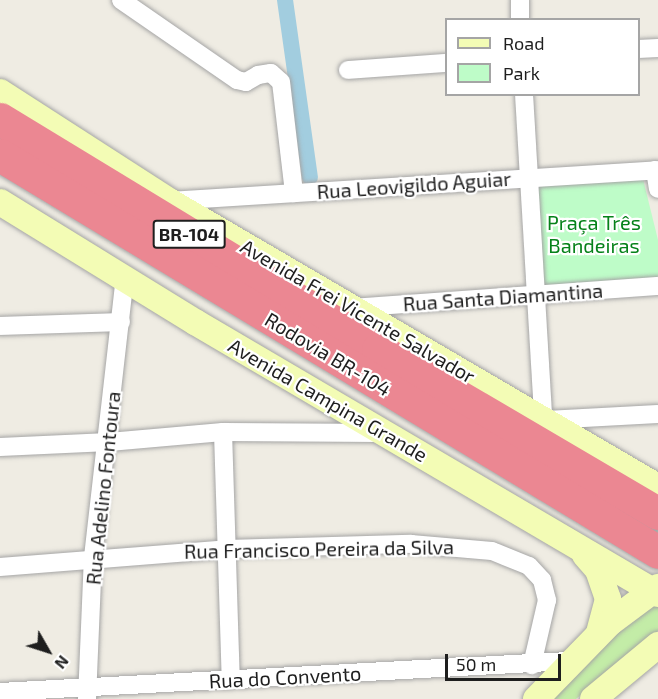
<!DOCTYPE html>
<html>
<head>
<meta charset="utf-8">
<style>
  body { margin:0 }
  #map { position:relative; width:658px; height:699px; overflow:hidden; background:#efece3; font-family:"Exo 2",sans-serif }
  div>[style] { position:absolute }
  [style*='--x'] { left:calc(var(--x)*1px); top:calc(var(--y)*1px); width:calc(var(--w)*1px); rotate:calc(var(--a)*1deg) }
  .grass>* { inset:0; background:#c3eca7 }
  .park>* { inset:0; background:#befcc8 }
  .canal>* { height:16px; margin:-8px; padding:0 8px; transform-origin:8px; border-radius:8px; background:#a2cddf }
  .roads { filter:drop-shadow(0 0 2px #a5a5a5) drop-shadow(0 0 2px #a5a5a5) }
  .street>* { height:18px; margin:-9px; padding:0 9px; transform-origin:9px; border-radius:9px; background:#fff }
  .secondary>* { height:26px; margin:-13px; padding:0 13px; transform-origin:13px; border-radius:13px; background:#f3fcb5 }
  .highway>* { height:33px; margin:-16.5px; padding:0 16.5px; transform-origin:16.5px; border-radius:16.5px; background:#eb8792 }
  span { translate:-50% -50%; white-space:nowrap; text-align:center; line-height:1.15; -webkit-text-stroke:4.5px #fff; paint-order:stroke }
  .shield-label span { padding:2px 4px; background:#fff; border:2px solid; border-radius:4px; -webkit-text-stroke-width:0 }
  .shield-label { font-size:18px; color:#1e1e1e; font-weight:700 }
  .street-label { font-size:20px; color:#1e1e1e }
  .park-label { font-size:20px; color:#06821a }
  .legend { position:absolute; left:445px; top:18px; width:195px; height:78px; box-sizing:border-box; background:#fff; border:2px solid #a5a5a5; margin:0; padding:8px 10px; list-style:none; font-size:18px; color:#1e1e1e }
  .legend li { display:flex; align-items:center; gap:12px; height:30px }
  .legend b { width:30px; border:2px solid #a5a5a5 }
  .north { position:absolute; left:18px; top:621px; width:60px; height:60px; -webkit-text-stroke:4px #fff; paint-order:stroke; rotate:129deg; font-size:16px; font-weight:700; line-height:24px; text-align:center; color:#1e1e1e }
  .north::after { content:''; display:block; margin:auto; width:21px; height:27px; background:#1e1e1e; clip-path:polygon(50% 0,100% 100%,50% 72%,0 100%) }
  .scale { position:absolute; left:445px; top:654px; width:116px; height:27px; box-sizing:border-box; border:3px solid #1e1e1e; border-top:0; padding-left:8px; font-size:18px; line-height:21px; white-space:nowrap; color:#1e1e1e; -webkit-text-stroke:4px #fff; paint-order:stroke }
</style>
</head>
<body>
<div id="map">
  <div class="grass">
    <div style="clip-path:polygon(658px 599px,658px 631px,576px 699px,541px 699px)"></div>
  </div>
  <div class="park">
    <div style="clip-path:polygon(537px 179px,643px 179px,658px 240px,658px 281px,540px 296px)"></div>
  </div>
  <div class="canal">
    <div style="--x:285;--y:0;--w:179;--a:82"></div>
  </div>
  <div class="roads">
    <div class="street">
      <div style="--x:121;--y:0;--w:141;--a:34.6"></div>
      <div style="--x:237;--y:80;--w:9;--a:13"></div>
      <div style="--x:246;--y:82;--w:14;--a:-30"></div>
      <div style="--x:258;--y:75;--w:13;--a:-9"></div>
      <div style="--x:271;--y:73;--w:13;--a:42"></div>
      <div style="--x:281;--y:82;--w:112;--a:83.3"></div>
      <div style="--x:520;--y:0;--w:20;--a:90"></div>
      <div style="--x:638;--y:49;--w:20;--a:-3"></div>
      <div style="--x:348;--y:70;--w:98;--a:-4.1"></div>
      <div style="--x:524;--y:94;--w:325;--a:86.6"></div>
      <div style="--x:655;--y:170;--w:19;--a:81"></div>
      <div style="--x:169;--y:201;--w:490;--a:-3.6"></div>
      <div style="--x:350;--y:308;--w:309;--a:-4.1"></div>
      <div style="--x:0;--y:326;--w:121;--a:-1.9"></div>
      <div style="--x:546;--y:420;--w:112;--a:-3.1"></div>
      <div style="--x:223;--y:432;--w:248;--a:88.2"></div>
      <div style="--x:0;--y:447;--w:109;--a:-2.6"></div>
      <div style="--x:109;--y:442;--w:114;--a:-5"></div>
      <div style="--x:223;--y:432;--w:159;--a:0.4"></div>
      <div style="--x:0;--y:567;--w:228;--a:-4.5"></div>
      <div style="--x:227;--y:549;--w:184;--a:-1.6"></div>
      <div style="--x:411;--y:544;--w:81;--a:4.9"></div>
      <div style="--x:492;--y:551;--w:40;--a:22"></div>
      <div style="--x:529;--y:566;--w:19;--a:47"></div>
      <div style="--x:542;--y:580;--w:21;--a:76"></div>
      <div style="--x:547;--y:600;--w:67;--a:103"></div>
      <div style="--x:0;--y:692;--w:570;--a:-3.12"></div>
      <div style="--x:87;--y:699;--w:142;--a:-87.6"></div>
      <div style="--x:93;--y:557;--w:281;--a:-83.5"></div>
    </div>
    <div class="secondary">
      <div style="--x:0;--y:92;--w:201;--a:32.8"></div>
      <div style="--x:169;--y:201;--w:566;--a:30.32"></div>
      <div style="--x:0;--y:202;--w:229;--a:31.6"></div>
      <div style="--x:195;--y:322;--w:537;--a:30.43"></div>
      <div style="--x:585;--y:555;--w:20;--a:49"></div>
      <div style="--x:598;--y:570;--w:31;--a:71"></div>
      <div style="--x:608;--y:599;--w:35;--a:105"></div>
      <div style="--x:536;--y:699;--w:107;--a:-45.8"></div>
      <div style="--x:611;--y:622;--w:59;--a:-36.7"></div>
      <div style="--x:593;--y:699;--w:85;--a:-39.7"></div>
    </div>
    <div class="highway">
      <div style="--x:0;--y:119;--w:442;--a:31.3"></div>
      <div style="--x:378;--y:349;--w:324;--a:30.4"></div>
      <div style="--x:0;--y:155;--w:768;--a:31.1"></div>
    </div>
  </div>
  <div class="shield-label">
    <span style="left:189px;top:234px">BR-104</span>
  </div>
  <div class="street-label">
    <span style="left:414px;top:185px;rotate:-4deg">Rua Leovigildo Aguiar</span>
    <span style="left:503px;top:297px;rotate:-4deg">Rua Santa Diamantina</span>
    <span style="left:358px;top:311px;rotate:30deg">Avenida Frei Vicente Salvador</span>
    <span style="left:328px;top:354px;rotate:31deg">Rodovia BR-104</span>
    <span style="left:328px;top:400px;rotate:30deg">Avenida Campina Grande</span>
    <span style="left:103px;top:488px;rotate:-84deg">Rua Adelino Fontoura</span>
    <span style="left:319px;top:549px;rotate:-1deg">Rua Francisco Pereira da Silva</span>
    <span style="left:285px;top:677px;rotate:-3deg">Rua do Convento</span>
  </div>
  <div class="park-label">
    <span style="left:594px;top:234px">Praça Três<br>Bandeiras</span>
  </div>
  <ul class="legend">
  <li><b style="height:8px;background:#f3fcb5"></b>Road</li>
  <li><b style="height:16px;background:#befcc8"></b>Park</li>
  </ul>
  <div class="north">N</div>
  <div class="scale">50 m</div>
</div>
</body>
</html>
